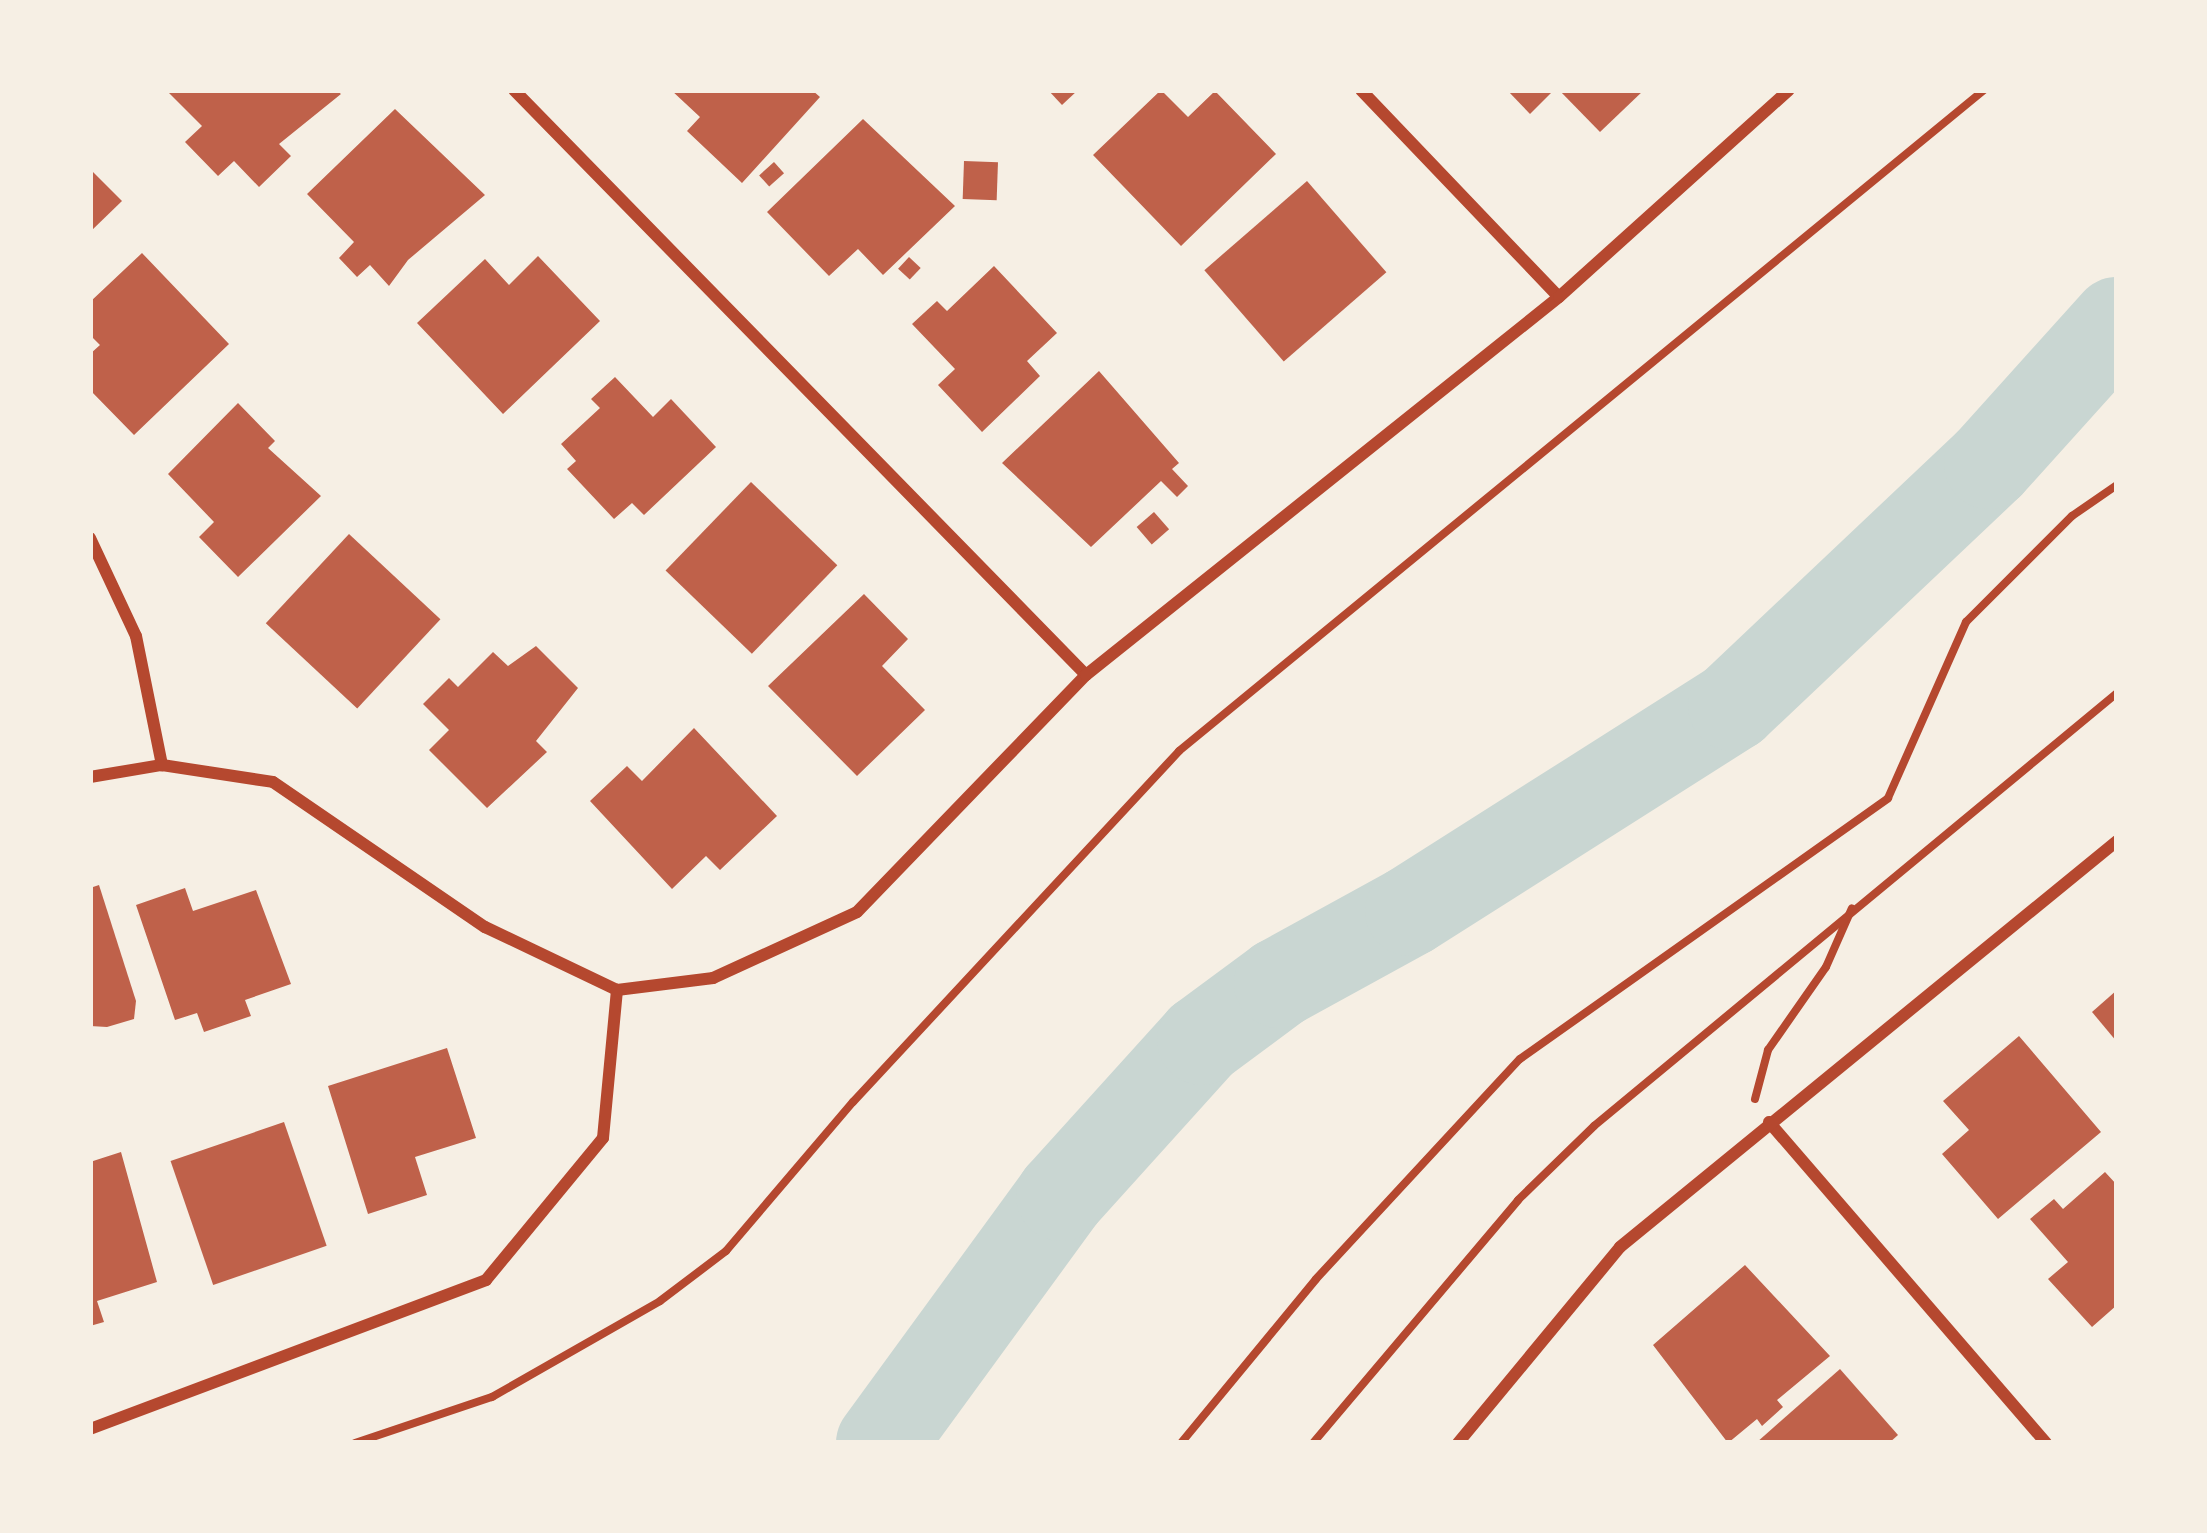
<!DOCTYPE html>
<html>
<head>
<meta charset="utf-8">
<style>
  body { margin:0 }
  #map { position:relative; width:2207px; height:1533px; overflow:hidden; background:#f6efe4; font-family:Lato,sans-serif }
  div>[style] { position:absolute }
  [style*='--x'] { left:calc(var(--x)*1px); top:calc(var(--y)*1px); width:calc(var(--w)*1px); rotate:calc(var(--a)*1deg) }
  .river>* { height:90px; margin:-45px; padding:0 45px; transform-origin:45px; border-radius:45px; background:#c9d6d2 }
  .building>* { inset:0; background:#bf614a; transform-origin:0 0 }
  .path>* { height:8px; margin:-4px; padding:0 4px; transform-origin:4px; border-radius:4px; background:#b5482f }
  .minor>* { height:12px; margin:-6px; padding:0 6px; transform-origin:6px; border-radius:6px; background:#b5482f }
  span { translate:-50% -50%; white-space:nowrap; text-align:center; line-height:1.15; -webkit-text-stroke:10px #f6efe4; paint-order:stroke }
  .frame { position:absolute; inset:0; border:93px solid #f6efe4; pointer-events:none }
</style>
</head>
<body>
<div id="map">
  <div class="river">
    <div style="--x:881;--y:1443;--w:306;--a:-53.9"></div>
    <div style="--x:1061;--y:1196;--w:210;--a:-47.9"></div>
    <div style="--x:1202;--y:1040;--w:96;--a:-36.5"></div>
    <div style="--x:1279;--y:983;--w:149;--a:-28.8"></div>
    <div style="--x:1410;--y:911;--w:383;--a:-32.4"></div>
    <div style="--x:1733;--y:706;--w:352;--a:-43.4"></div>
    <div style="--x:1989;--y:464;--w:191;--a:-48"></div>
  </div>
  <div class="building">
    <div style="clip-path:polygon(166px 90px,336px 90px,341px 94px,279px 144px,291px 156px,259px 187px,234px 161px,218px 176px,185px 142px,202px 126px)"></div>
    <div style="clip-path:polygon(671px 90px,812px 90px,820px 97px,742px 183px,687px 131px,700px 117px)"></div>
    <div style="clip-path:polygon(1048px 90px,1078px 90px,1062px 105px)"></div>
    <div style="clip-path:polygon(1161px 90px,1188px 117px,1215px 91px,1276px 154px,1181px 246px,1093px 155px)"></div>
    <div style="clip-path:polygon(1507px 90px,1554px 90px,1530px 114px)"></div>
    <div style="clip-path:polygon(1559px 90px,1644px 90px,1600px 132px)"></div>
    <div style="clip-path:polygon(395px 109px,485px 195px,408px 260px,389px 286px,370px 265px,357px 277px,339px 258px,354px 242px,307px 194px)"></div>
    <div style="clip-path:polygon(863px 119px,955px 206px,883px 275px,858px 249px,829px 276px,767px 212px)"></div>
    <div style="left:964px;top:161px;width:34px;height:38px;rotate:2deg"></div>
    <div style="left:774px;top:162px;width:15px;height:20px;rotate:48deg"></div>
    <div style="clip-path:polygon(90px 169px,122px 201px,90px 232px)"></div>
    <div style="left:1307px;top:181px;width:121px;height:136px;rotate:49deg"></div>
    <div style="clip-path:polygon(142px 253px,229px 344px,134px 435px,90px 390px,90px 354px,100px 345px,90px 335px,90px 302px)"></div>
    <div style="clip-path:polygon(538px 256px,600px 321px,503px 414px,417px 323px,485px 259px,509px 285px)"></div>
    <div style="left:909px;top:257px;width:16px;height:16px;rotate:43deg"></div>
    <div style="clip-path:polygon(994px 266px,1057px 333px,1027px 361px,1040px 376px,982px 432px,938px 385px,955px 369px,912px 324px,937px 301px,947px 311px)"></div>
    <div style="clip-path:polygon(1099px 371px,1179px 463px,1172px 469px,1188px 486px,1177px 497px,1161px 481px,1091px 547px,1002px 463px)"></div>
    <div style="clip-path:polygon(615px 377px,653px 417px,671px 399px,716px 447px,644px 515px,632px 503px,614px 519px,567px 469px,576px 461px,561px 444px,600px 408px,591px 399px)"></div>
    <div style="clip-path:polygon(238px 403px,275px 441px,268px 448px,321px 496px,238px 577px,199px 537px,214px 522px,168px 474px)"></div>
    <div style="left:751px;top:482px;width:120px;height:123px;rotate:44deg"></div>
    <div style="left:1154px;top:512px;width:23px;height:23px;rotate:49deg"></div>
    <div style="left:349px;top:534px;width:125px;height:122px;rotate:43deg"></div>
    <div style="clip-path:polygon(864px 594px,908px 639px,882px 666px,925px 710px,857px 776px,768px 686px)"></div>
    <div style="clip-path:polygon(536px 646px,578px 688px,536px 741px,547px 752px,487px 808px,429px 750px,449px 730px,423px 704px,449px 678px,458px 687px,493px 652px,508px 666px)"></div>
    <div style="clip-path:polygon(694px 728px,777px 816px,720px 870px,706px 856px,672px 889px,590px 801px,627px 766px,642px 781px)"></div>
    <div style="clip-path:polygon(99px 885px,136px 1001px,134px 1019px,107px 1027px,90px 1026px,90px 888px)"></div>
    <div style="clip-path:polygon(185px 888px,193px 911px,256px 890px,291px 984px,245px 1000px,251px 1016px,204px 1032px,197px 1013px,175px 1020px,136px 905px)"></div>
    <div style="clip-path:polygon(2117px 990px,2117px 1042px,2092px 1012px)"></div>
    <div style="clip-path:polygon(2019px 1036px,2101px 1132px,1998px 1219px,1942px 1154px,1969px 1130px,1943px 1101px)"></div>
    <div style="clip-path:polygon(447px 1048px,476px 1138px,415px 1157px,427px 1195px,368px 1214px,328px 1086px)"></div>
    <div style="left:284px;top:1122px;width:131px;height:120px;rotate:71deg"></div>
    <div style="clip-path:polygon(121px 1152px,157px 1282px,97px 1301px,104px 1322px,90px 1326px,90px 1162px)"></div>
    <div style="clip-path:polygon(2105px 1172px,2117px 1185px,2117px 1305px,2092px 1327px,2048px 1279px,2068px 1262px,2030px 1219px,2054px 1199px,2063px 1209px)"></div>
    <div style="clip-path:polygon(1745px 1265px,1830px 1356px,1777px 1400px,1783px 1407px,1762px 1426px,1757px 1419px,1728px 1443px,1653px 1345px)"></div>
    <div style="clip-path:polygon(1840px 1369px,1898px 1435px,1889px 1443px,1756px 1443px)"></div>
  </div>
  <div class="path">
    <div style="--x:1755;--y:1099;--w:51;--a:-75.1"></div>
    <div style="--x:1768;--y:1050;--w:101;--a:-55.1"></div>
    <div style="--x:1826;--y:967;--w:64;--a:-66.2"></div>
    <div style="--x:355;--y:1443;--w:145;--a:-18.6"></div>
    <div style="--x:492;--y:1397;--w:193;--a:-29.7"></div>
    <div style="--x:660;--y:1301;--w:83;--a:-37.1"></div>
    <div style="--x:726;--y:1251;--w:196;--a:-49.6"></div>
    <div style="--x:853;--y:1102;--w:479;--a:-47.1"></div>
    <div style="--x:1179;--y:751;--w:1042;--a:-39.39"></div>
    <div style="--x:1181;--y:1443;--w:212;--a:-50.5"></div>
    <div style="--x:1316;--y:1279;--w:300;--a:-47.2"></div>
    <div style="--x:1520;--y:1059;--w:451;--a:-35.3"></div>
    <div style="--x:1888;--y:798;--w:193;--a:-66.1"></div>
    <div style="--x:1966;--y:622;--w:150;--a:-45"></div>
    <div style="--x:2072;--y:516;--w:55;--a:-34.6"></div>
    <div style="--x:1313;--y:1443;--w:318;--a:-49.8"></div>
    <div style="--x:1518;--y:1200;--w:106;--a:-44.2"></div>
    <div style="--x:1594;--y:1126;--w:679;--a:-39.62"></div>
  </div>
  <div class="minor">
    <div style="--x:514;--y:90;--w:818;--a:45.64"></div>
    <div style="--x:1361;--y:90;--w:286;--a:46.3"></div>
    <div style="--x:90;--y:538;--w:108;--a:64.9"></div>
    <div style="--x:136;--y:636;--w:132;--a:78.6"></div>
    <div style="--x:90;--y:777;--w:73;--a:-9.5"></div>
    <div style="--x:162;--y:765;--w:112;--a:8.7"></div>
    <div style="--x:273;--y:782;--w:257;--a:34.4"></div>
    <div style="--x:485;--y:927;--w:146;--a:25.5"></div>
    <div style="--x:617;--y:990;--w:97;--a:-7.1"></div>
    <div style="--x:713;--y:978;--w:158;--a:-24.6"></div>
    <div style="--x:857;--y:912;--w:330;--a:-46"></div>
    <div style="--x:1086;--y:675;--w:605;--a:-38.63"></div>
    <div style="--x:1559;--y:297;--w:309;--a:-42"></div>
    <div style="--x:1769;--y:1122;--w:424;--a:49.2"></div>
    <div style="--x:90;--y:1429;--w:423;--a:-20.6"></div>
    <div style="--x:486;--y:1280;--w:184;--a:-50.5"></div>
    <div style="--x:603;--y:1138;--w:149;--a:-84.6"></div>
    <div style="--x:1458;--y:1443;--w:254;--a:-50.4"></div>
    <div style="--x:1620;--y:1247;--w:642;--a:-39.25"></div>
  </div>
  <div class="frame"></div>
</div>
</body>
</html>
